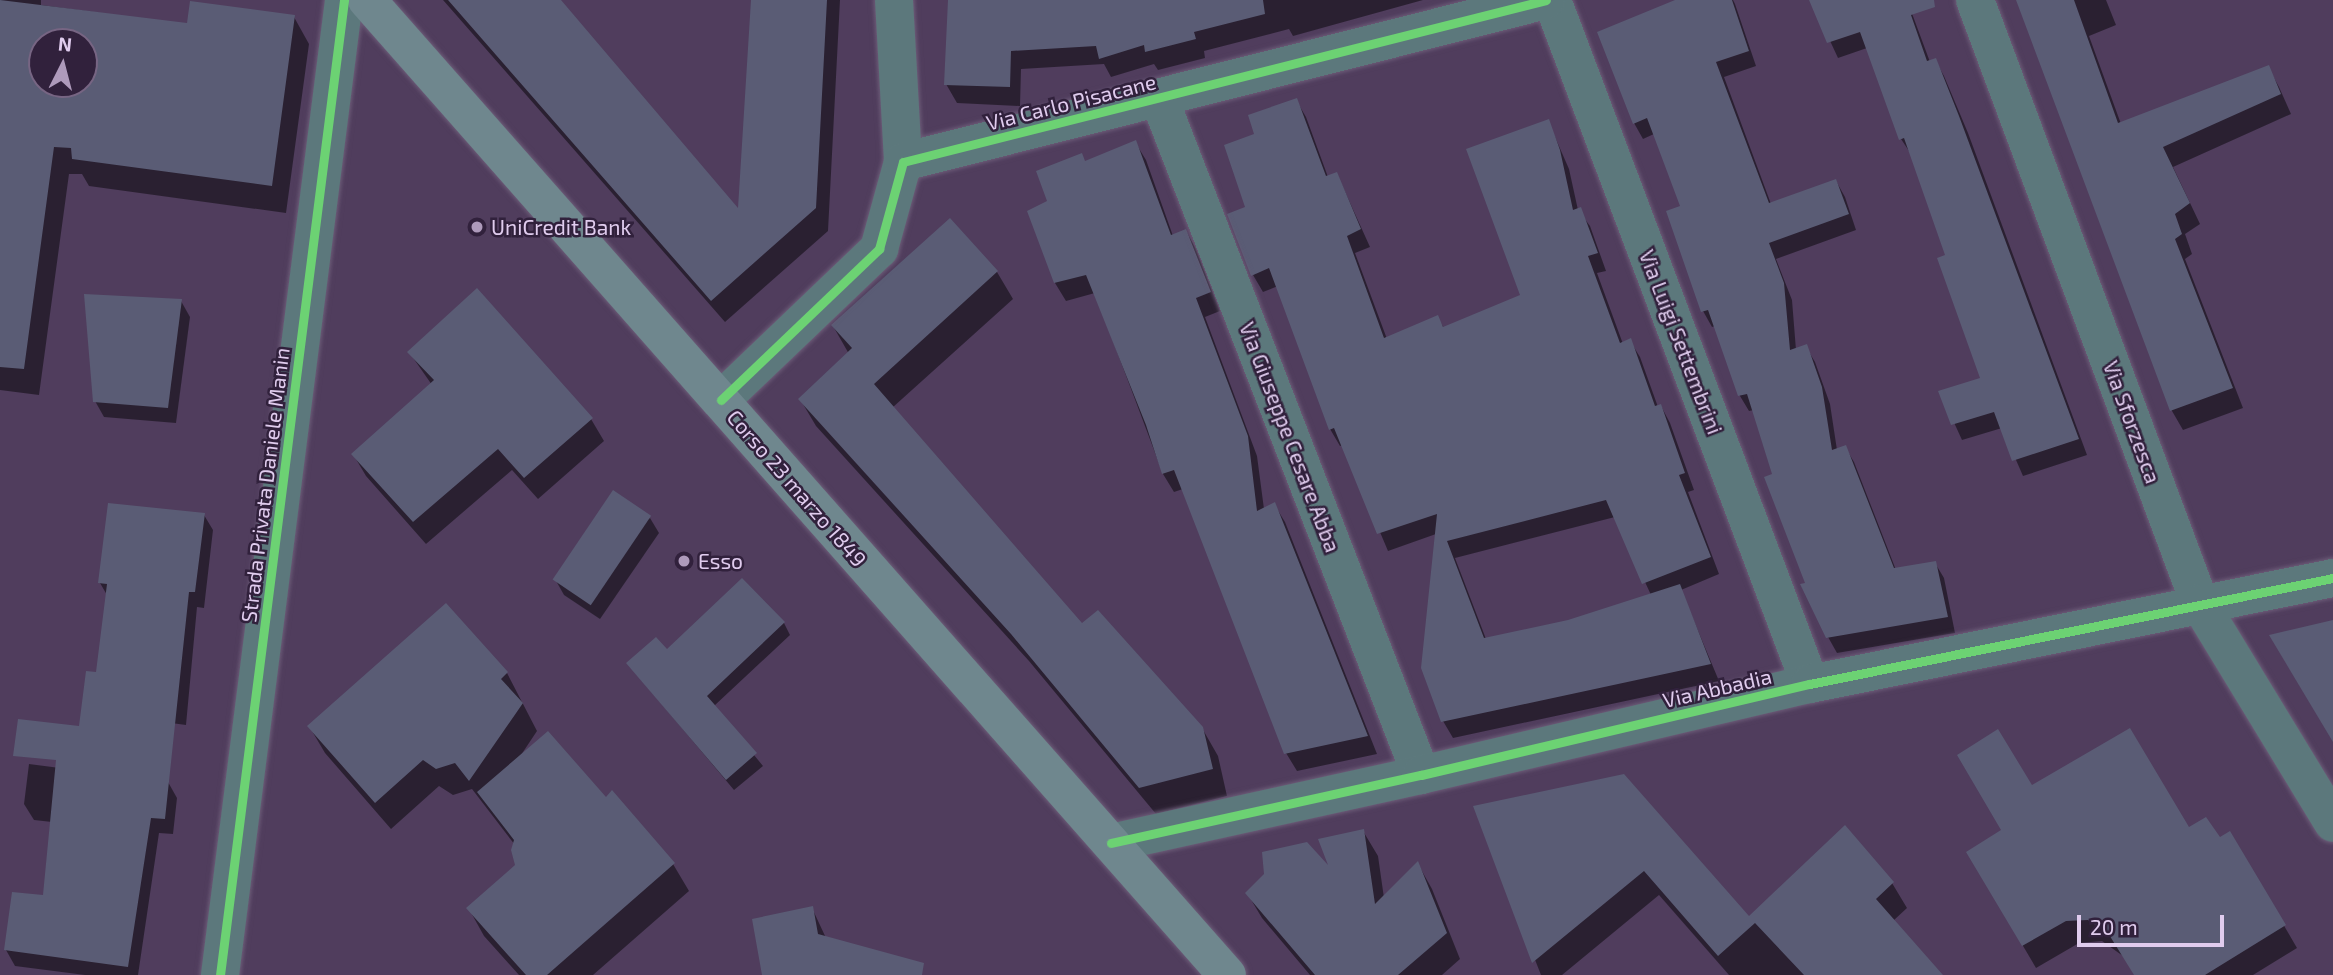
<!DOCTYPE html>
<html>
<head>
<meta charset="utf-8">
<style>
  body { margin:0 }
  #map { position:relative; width:2333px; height:975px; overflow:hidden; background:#503d5d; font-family:"Exo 2",sans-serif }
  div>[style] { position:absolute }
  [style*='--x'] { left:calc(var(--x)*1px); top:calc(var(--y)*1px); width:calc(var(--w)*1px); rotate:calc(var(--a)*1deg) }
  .shadow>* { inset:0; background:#0007 }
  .building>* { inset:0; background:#5a5c75; transform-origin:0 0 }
  .roads { filter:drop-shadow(0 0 2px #6c5c78) drop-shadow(0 0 2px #6c5c78) }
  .minor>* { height:38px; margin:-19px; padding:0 19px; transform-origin:19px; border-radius:19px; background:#5c787c }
  .major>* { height:38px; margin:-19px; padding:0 19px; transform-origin:19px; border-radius:19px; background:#6f878e }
  .cycleway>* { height:9px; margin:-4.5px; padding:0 4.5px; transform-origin:4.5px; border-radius:4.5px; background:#6cd273 }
  .dots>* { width:19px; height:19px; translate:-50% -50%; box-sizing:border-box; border:4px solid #31213c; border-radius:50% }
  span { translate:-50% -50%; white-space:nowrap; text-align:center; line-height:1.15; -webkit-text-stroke:5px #31213c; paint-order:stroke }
  .street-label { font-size:21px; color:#e0ccee }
  .poi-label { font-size:21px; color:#e0ccee }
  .left { translate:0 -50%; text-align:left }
  .north { position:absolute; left:28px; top:28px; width:70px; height:70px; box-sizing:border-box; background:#31213c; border:2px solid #776583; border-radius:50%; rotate:6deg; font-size:19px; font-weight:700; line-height:28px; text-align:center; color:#e0ccee }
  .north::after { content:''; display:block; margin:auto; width:24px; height:32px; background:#ae9abb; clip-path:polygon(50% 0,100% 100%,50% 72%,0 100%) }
  .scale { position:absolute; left:2077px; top:915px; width:147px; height:32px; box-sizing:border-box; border:4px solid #e0ccee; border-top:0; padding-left:9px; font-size:21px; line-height:24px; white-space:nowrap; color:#e0ccee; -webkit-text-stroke:5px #31213c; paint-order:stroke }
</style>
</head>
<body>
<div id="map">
  <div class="shadow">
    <div style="clip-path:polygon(evenodd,0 0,41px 0,41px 5px,189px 25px,294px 17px,309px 44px,286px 213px,89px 186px,82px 174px,69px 174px,39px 395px,0 390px,0 0,42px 42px,84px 42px,84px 84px,42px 84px,42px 42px)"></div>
    <div style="clip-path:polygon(443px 0,558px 0,740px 212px,753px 0,840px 0,828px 231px,725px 322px)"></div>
    <div style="clip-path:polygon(950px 0,1423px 0,1293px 36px,1289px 29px,1204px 51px,1205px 58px,1158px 70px,1154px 64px,1111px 77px,1104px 64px,1021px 69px,1020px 106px,957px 103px,946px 84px)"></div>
    <div style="clip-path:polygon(1687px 0,1733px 0,1735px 4px,1756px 66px,1724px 77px,1771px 204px,1836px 181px,1845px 197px,1856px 230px,1776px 259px,1792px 300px,1796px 350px,1806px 347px,1815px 362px,1830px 404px,1837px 450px,1845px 447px,1854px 462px,1896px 570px,1935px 563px,1944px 578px,1955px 633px,1837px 653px,1828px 637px,1807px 584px,1754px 410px,1749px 411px,1740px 396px,1715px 326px,1712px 327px,1703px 311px,1683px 207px,1654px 134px,1643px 139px,1634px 123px)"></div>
    <div style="clip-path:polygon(1811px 0,1907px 0,1930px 62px,1935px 60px,1944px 76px,1968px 133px,2087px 455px,2023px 476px,2002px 428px,1962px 440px,1940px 392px,1982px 379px,1948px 256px,1911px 154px,1901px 139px,1867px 48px,1838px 58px)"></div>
    <div style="clip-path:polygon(2018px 0,2106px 0,2116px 25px,2089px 36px,2121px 124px,2268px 67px,2279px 87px,2291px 114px,2173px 167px,2200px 224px,2185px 234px,2192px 254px,2185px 259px,2243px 408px,2183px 430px,2172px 411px)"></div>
    <div style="clip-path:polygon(evenodd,1296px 100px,1306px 117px,1328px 177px,1337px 174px,1370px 247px,1355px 253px,1387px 339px,1437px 317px,1444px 328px,1523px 296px,1548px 121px,1569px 169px,1578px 210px,1590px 226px,1606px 271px,1597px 273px,1623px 344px,1630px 341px,1640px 357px,1658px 407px,1661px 406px,1670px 423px,1694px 490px,1688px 492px,1719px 574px,1681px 590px,1719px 681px,1453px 738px,1443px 721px,1436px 534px,1388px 551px,1343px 445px,1340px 446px,1330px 429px,1278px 286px,1263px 292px,1253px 275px,1247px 208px,1256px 135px,1296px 100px,1615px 517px,1651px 595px,1569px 622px,1486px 639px,1455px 558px,1615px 517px)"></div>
    <div style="clip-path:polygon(1135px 142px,1146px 160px,1173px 236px,1186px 231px,1196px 249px,1220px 311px,1205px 317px,1257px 456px,1264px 509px,1274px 504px,1285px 522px,1377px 754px,1297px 771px,1286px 753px,1183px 489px,1174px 492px,1163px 474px,1095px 293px,1066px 301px,1055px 283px,1050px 202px,1085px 163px)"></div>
    <div style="clip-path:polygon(950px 221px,997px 272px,1013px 299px,892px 408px,1082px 626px,1202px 728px,1218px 756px,1227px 796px,1156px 814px,1029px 661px,816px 426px,800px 399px,849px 354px,833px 326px)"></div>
    <div style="clip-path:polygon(181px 301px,190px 317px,176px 423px,104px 417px,95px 401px)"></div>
    <div style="clip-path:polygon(409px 352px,591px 419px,604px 441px,538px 499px,512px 470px,426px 544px,366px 476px,353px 454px,432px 385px)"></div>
    <div style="clip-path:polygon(204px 515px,213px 530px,204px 608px,197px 607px,186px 725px,104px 714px,107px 595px,100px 583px)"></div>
    <div style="clip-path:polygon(650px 518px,659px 533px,600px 619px,564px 595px,555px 579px)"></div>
    <div style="clip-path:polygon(742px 580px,784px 623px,790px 635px,714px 706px,763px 766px,734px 790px,628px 664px,667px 651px)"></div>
    <div style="clip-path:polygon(507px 673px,537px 731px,521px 755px,606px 799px,673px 864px,689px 891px,593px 975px,519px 975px,484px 936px,469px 909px,517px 866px,515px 845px,472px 789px,453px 795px,439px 786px,391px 829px,325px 753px,309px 726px)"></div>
    <div style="clip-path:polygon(29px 764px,168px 782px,177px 798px,173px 834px,159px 833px,138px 975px,85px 975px,15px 966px,6px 950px,44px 897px,52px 822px,34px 820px,24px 804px)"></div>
    <div style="clip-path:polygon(1623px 776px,1749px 918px,1892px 883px,1907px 908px,1893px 921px,1939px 975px,1729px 975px,1659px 895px,1562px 975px,1541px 975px,1475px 807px)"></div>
    <div style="clip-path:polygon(2031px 787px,2219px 840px,2230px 833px,2297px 948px,2253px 975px,2135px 975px,2123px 956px,2102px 941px,2079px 943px,2036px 968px,1968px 853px,2003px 831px)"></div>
    <div style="clip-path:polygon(1363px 831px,1378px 856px,1384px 898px,1418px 864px,1432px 889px,1460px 959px,1442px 975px,1310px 975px,1262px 918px,1247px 893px,1332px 873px)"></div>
    <div style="clip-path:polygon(812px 908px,826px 938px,896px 975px,764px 975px)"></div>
  </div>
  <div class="building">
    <div style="clip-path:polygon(evenodd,0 0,187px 23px,190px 1px,295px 15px,272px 186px,72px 159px,71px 148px,54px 147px,24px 369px,0 367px,0 0,42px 42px,84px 42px,84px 84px,42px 84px,42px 42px)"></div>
    <div style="clip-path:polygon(448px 0,561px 0,738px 208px,751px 0,827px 0,816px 208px,711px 301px)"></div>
    <div style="clip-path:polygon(948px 0,1263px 0,1265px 14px,1194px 32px,1196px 39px,1145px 52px,1144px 45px,1099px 59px,1096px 46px,1011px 51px,1010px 87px,944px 85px)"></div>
    <div style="clip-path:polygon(1675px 0,1732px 0,1749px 51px,1716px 62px,1769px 203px,1836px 179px,1849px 214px,1769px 243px,1784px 283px,1790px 350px,1807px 344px,1822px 387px,1832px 450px,1846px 445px,1894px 568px,1936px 561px,1948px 617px,1826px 638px,1800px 584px,1805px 583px,1764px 477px,1772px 474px,1747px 394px,1738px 396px,1708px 310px,1701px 312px,1666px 211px,1680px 206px,1647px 118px,1633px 124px,1597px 32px)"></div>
    <div style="clip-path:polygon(1809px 0,1934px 0,1935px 7px,1911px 15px,1927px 61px,1936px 58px,1959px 116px,2079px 439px,2012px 461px,1994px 412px,1951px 425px,1938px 391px,1980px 378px,1937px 258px,1945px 255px,1904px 138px,1899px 140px,1860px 32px,1827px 43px)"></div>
    <div style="clip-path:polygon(2016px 0,2074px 0,2118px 123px,2269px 65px,2281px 94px,2163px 147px,2190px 203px,2175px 214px,2182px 234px,2175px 239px,2233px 388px,2170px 411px)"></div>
    <div style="clip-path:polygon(1297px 98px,1326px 176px,1337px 172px,1361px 229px,1347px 236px,1384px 338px,1438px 315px,1443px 327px,1520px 295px,1466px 149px,1549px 119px,1560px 150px,1573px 210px,1581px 207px,1598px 253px,1588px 256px,1620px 343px,1631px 338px,1655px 406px,1661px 404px,1685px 473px,1679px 475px,1711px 557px,1642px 584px,1606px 500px,1447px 541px,1484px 638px,1568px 620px,1680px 584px,1711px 664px,1441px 722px,1421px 668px,1437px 514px,1377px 534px,1334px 428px,1329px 430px,1269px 268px,1251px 276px,1227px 214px,1245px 207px,1224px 145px,1254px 134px,1248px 115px)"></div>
    <div style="clip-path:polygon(1136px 140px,1171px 235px,1186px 229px,1211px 292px,1196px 298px,1248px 436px,1257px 511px,1275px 502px,1368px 736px,1284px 754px,1174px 470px,1162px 474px,1146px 425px,1086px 275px,1054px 283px,1027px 211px,1047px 201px,1036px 171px,1082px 153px,1085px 161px)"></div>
    <div style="clip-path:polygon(950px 218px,998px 271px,874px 384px,1082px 623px,1098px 610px,1203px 727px,1213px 769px,1139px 788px,1011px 634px,798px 399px,852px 348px,831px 325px)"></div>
    <div style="clip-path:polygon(477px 288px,593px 418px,524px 478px,498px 449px,413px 522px,351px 454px,434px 380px,407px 352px)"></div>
    <div style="clip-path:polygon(84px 294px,182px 299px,168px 408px,93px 402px)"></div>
    <div style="left:613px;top:490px;width:46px;height:108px;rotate:34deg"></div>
    <div style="clip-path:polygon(108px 503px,205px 513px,195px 592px,189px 592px,165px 819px,151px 818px,128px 967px,4px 950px,12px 892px,43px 895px,56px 760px,13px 756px,18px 719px,79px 726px,86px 671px,96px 672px,107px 584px,98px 583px)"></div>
    <div style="clip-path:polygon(742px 578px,785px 622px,707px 696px,757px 753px,726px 780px,626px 663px,656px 637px,667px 649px)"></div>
    <div style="clip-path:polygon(446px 603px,508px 672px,501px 679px,523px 703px,469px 781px,455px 763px,436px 769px,423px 760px,375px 803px,307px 726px)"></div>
    <div style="clip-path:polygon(2333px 620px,2333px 742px,2269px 635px)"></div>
    <div style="clip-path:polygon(2130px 728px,2189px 827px,2206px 817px,2220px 837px,2230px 831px,2286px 925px,2205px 975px,2134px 975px,2108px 933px,2088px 920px,2066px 921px,2022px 946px,1966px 852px,2001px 830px,1957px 755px,1998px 729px,2032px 785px)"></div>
    <div style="clip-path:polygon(548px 731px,606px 797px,612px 790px,675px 863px,547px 975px,526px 975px,466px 908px,515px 865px,511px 850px,514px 840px,477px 792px)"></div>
    <div style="clip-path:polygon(1624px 774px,1749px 916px,1845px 825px,1894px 882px,1876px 899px,1943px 975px,1804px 975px,1755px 923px,1718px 956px,1644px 871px,1532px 963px,1473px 806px)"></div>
    <div style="clip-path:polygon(1364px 829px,1375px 904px,1418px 861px,1447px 933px,1398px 975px,1315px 975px,1245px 893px,1264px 874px,1262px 852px,1307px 842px,1328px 865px,1318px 839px)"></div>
    <div style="clip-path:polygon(813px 906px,818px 934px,924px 963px,922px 975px,762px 975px,752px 919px)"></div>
  </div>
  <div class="roads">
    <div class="minor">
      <div style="--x:894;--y:0;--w:162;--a:86.8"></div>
      <div style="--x:1552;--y:0;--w:731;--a:69.33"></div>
      <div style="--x:1975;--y:0;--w:645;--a:69.57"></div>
      <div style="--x:2200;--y:604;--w:256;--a:58.7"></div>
      <div style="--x:1159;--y:98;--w:726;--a:68.84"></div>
      <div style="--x:721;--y:400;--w:219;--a:-43.7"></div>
      <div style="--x:879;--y:249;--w:90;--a:-74.6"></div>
      <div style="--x:903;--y:162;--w:663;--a:-14.14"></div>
      <div style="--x:1111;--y:843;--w:317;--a:-12.4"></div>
      <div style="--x:1421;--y:775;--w:400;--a:-13.2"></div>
      <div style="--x:1810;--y:684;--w:534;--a:-11.46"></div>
      <div style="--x:220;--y:975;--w:983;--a:-82.75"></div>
    </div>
    <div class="major">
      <div style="--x:367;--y:0;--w:1300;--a:48.59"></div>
    </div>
  </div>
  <div class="cycleway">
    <div style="--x:721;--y:400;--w:219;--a:-43.7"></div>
    <div style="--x:879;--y:249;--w:90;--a:-74.6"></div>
    <div style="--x:903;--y:162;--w:663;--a:-14.14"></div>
    <div style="--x:1111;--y:843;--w:317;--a:-12.4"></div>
    <div style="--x:1421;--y:775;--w:400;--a:-13.2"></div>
    <div style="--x:1810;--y:684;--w:534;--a:-11.46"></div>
    <div style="--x:220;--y:975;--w:983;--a:-82.75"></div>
  </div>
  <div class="dots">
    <div style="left:477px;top:227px;background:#ae9abb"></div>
    <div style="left:684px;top:561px;background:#ae9abb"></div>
  </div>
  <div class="street-label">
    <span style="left:1071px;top:102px;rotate:-14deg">Via Carlo Pisacane</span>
    <span style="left:1681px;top:342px;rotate:69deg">Via Luigi Settembrini</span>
    <span style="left:2132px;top:422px;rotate:70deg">Via Sforzesca</span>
    <span style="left:1290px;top:437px;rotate:69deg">Via Giuseppe Cesare Abba</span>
    <span style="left:265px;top:485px;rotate:-83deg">Strada Privata Daniele Manin</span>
    <span style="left:797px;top:488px;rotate:49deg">Corso 23 marzo 1849</span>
    <span style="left:1717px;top:688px;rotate:-13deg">Via Abbadia</span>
  </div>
  <div class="poi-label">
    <span class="left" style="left:491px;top:227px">UniCredit Bank</span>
    <span class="left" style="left:698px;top:561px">Esso</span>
  </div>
  <div class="north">N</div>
  <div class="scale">20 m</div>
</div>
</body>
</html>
